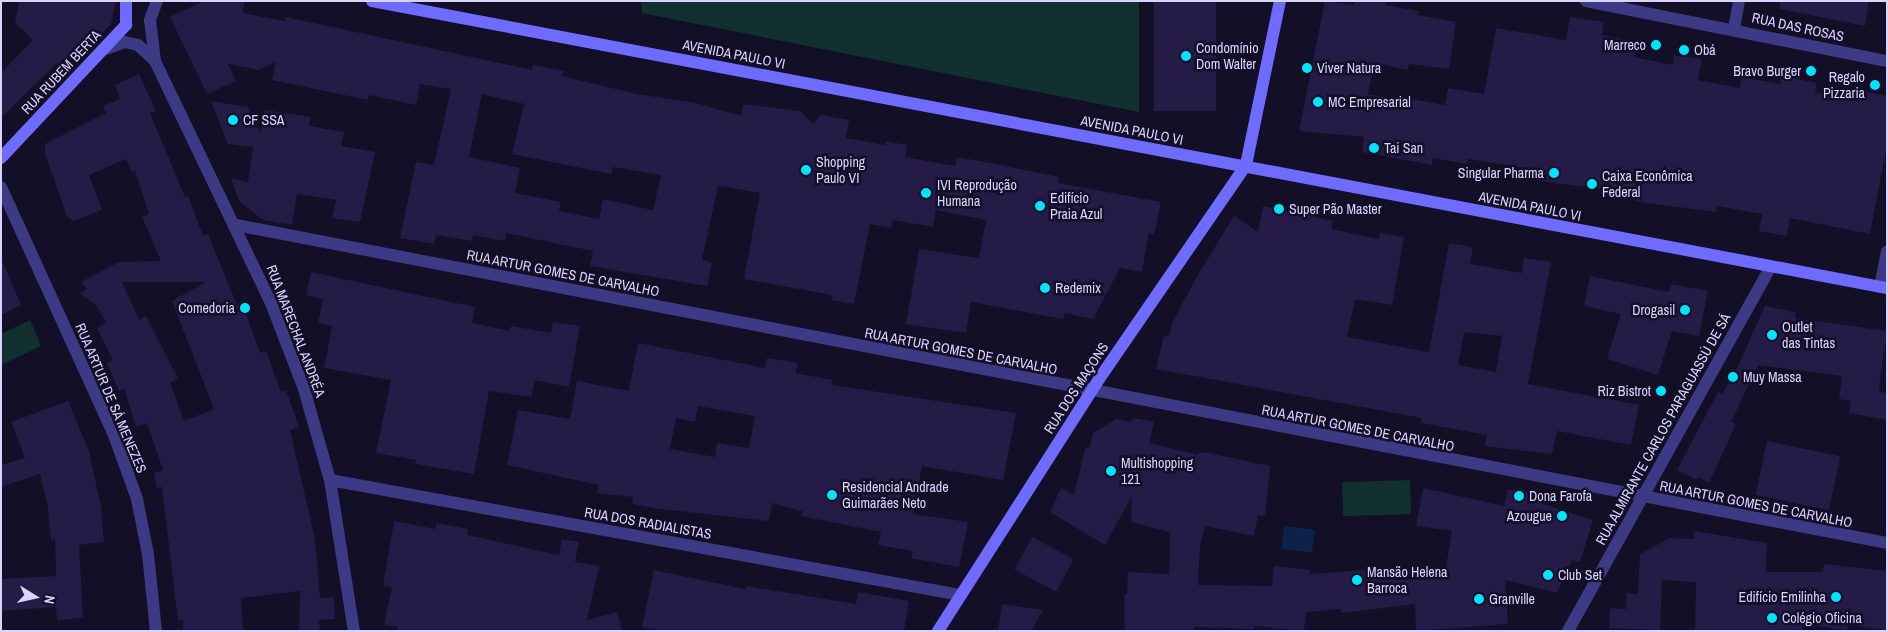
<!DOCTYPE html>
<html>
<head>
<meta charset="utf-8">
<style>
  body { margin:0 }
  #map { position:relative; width:1888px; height:632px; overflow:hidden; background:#130f26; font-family:"Archivo Narrow",sans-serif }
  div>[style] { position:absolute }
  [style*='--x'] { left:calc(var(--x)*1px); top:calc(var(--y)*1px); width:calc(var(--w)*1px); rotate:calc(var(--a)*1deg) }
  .green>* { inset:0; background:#12302f; transform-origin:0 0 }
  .water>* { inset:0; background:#0c2248; transform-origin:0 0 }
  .building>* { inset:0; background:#241b47; transform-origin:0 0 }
  .street>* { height:12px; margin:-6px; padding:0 6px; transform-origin:6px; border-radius:6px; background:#3d3a85 }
  .secondary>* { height:12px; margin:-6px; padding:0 6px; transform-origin:6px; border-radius:6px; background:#6f6bff }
  .dots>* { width:14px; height:14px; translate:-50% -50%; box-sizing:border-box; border:2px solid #130f26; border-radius:50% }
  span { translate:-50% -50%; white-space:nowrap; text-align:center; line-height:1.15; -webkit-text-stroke:5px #130f26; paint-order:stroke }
  .street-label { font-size:14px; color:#d9d4ff }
  .poi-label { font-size:14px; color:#d9d4ff }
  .right { translate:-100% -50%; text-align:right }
  .left { translate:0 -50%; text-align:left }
  .frame { position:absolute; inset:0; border:2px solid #d9d4ff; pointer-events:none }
  .north { position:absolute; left:10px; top:572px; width:50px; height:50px; -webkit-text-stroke:4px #130f26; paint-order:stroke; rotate:100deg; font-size:14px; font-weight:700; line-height:20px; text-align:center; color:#d9d4ff }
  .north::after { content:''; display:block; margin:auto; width:18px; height:22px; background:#d9d4ff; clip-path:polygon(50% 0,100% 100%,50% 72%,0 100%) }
</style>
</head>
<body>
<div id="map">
  <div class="green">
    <div style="clip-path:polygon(641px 1px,1139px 1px,1139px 112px,642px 13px)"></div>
    <div style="clip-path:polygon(30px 320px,41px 346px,1px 365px,1px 334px)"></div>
    <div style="left:1410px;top:480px;width:34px;height:68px;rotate:88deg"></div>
  </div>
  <div class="water">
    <div style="left:1284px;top:526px;width:31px;height:23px;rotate:7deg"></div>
  </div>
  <div class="building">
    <div style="clip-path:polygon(19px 1px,116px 1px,111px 24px,65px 71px,57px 63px,1px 118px,1px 73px,33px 40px,15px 23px)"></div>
    <div style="clip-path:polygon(evenodd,204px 1px,245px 1px,242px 13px,285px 21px,286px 17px,532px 70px,533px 65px,564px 71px,562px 76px,637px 94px,696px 103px,741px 116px,743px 104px,800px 111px,813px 124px,821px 115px,849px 120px,846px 138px,885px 145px,886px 141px,907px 145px,905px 157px,955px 166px,957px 157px,996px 164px,1059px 177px,1058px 183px,1161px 202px,1154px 234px,1149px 233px,1142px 272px,1120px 268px,1093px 319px,1065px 313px,1063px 319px,971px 302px,966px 333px,906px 324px,919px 249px,979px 258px,986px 220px,936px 210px,933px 227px,893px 220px,891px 228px,870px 224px,854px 304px,831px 300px,832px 295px,744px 279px,760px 193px,722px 186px,718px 186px,702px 260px,712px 263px,707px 286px,590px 266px,593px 251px,506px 233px,505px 241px,473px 235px,472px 241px,436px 235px,434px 244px,400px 238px,416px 162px,434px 165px,451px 89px,420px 84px,416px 105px,369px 95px,368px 100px,272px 80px,276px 62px,259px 70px,228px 64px,236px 81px,207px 94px,170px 17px,204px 1px,482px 94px,524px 104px,512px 154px,611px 174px,613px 167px,661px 175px,653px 210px,603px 199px,599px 219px,559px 211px,561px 202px,515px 193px,520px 168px,469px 157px,482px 94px)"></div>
    <div style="left:1154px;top:1px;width:62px;height:110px"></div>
    <div style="clip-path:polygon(1325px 1px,1354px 5px,1355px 1px,1386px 1px,1385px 5px,1419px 11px,1418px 15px,1456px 22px,1449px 69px,1409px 64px,1408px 70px,1374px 63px,1368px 94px,1410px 101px,1411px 99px,1445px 105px,1448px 88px,1484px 94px,1496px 28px,1566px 40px,1570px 17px,1604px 22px,1602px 35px,1637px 42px,1634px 57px,1673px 65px,1674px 55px,1702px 59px,1698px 80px,1740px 88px,1742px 77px,1780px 84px,1782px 76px,1817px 83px,1815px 92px,1852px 101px,1854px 89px,1887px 96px,1887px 145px,1870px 234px,1790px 218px,1787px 236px,1759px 231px,1762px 214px,1717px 206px,1716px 212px,1647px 203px,1613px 195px,1614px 191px,1541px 181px,1543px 171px,1468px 159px,1467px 164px,1433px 158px,1432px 165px,1400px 159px,1362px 152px,1364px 137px,1299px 131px)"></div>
    <div style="clip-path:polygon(1780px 1px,1869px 1px,1865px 26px,1780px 9px)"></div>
    <div style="clip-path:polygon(evenodd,139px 74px,156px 111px,150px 113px,185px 197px,188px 196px,203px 236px,208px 234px,237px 305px,242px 302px,260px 353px,266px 351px,281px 392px,286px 390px,299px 427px,290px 430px,315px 539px,320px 598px,334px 597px,335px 619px,319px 620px,320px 631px,299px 631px,300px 591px,241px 598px,243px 631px,183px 631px,183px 620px,178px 621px,162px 487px,157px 488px,154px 473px,163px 470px,147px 423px,136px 427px,124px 388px,119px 391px,107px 363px,113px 360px,97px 328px,106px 323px,96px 305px,80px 294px,87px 289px,81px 282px,119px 262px,161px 261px,142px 217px,149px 214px,135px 171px,132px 172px,126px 159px,89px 175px,102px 210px,73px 221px,67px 216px,45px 154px,45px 144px,106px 113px,103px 106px,120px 99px,115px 85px,139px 74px,122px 282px,206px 282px,172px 301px,214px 409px,184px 421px,170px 382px,178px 379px,146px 316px,139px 320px,122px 282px)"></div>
    <div style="clip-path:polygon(211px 101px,248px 107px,260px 133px,265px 110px,311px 117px,309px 126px,344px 132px,341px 146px,375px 152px,360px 222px,332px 218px,336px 200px,297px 194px,292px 225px,263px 220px,239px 201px,231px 178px,248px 182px,253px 147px,228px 144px)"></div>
    <div style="clip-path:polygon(evenodd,1263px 206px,1333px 221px,1331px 229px,1379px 239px,1380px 233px,1404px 237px,1392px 305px,1355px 299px,1347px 337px,1429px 352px,1449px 243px,1473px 247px,1470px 264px,1522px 273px,1524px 258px,1551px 262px,1528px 384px,1639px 405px,1631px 445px,1557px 431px,1552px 454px,1485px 446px,1487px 435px,1421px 423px,1422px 418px,1156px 369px,1164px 335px,1169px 336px,1173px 321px,1199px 273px,1234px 216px,1258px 232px,1263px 206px,1464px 332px,1502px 336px,1496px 372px,1458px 365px,1464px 332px)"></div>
    <div style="clip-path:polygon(1px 258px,21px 305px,1px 315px)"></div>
    <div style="clip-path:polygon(311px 272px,475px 307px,472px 323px,510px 331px,511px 326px,551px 333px,553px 322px,580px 326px,569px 387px,535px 380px,531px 397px,489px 391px,474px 474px,416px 464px,416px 460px,376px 453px,391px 380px,324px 368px,332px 326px,318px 323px,323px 299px,306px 295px)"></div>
    <div style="clip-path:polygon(1590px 276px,1669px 292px,1671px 284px,1708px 291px,1699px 336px,1672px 331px,1658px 375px,1607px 359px,1621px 314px,1584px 306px)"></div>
    <div style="clip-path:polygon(1765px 306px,1796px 312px,1795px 318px,1887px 331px,1879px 387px,1880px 392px,1887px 393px,1887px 420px,1849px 413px,1851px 401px,1839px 399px,1842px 376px,1758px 365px,1731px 422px,1736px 424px,1709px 483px,1698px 477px,1697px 480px,1677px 470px,1718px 392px,1722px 394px,1736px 370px)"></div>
    <div style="clip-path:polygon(evenodd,638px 343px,765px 368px,767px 358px,798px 363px,795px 373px,833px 380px,832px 385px,1016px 413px,1003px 480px,922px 466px,913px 514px,968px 522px,959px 567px,911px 558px,913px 551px,878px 545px,881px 532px,801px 516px,802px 511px,772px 503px,769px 521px,660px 509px,632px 504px,633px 497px,597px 493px,599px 485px,507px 465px,518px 410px,570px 419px,577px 381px,629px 391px,638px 343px,698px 406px,755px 416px,749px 448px,717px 443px,715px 457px,670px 449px,676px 418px,695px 422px,698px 406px)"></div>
    <div style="clip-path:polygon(68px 401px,89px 451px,101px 507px,104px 542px,79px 545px,83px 617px,57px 621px,56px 607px,1px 611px,1px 579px,56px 576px,55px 539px,51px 540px,48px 508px,40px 474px,1px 487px,1px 465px,25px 458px,11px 422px)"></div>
    <div style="clip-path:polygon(1135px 418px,1154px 422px,1149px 443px,1198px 455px,1199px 452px,1209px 453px,1270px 466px,1265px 516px,1258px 515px,1254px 536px,1205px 526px,1200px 546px,1198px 585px,1272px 586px,1274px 566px,1310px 570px,1310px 574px,1394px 568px,1395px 580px,1444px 578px,1452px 531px,1416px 526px,1423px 488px,1504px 506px,1508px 489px,1531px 493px,1530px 500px,1593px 520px,1580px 562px,1572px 560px,1557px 593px,1505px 580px,1508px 624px,1416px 631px,1415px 604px,1342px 613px,1340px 609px,1306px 612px,1304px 631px,1254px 626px,1254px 629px,1194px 627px,1194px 631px,1125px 631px,1124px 595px,1127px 594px,1128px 572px,1169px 574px,1170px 532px,1131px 522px,1132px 496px,1105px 545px,1050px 512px,1061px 488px,1074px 495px,1085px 449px,1090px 447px,1093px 433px,1116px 419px,1130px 422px)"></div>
    <div style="left:1767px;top:441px;width:75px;height:55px;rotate:12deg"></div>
    <div style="clip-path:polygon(394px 521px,435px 529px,436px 523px,468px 529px,467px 535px,559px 555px,562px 539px,579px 542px,575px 562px,599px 566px,587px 620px,617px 612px,622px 631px,398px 631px,398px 627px,384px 625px,392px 587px,383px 586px)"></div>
    <div style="clip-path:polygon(1694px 531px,1767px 543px,1766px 572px,1823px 572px,1824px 564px,1887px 571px,1887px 630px,1848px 625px,1847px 630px,1802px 624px,1802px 631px,1695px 630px,1696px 582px,1662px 580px,1660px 630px,1609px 628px,1610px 608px,1626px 609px,1627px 593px,1638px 594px,1640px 554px,1670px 538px,1694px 539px)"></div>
    <div style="left:1032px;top:537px;width:47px;height:37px;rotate:28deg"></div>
    <div style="clip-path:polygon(654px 570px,745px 589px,746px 586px,856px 604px,858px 592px,909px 601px,904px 631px,670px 631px,642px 627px)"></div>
    <div style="clip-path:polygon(1002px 604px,1043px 610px,1031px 631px,998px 631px)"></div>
  </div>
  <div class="street">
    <div style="--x:1586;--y:1;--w:307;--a:11.3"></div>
    <div style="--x:1734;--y:29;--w:28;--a:-80"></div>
    <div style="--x:103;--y:50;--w:23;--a:-20"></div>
    <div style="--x:125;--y:42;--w:13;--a:13"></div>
    <div style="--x:138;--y:45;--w:23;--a:43"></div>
    <div style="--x:155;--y:61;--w:268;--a:64.4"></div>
    <div style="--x:271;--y:303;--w:92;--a:69"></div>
    <div style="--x:304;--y:389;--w:95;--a:74.1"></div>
    <div style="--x:330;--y:480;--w:153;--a:81"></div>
    <div style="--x:155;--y:61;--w:41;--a:-97"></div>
    <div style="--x:150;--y:20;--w:20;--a:-70"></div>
    <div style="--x:1;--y:187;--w:273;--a:65.5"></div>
    <div style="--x:114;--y:435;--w:68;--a:70.2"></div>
    <div style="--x:137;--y:499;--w:56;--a:78.7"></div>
    <div style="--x:148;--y:554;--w:77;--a:84.1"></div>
    <div style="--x:236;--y:225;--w:1681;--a:10.9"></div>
    <div style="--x:1880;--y:287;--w:36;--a:-79"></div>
    <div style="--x:330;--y:480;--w:640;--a:10.34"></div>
    <div style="--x:1568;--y:631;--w:415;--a:-60.9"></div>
  </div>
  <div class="secondary">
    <div style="--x:372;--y:1;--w:1542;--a:10.73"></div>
    <div style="--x:1;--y:158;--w:183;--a:-46.8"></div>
    <div style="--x:126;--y:25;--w:24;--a:-90"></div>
    <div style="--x:938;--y:631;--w:299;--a:-57.4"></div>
    <div style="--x:1099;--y:379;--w:260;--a:-55.5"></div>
    <div style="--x:1246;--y:165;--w:167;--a:-78.3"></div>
  </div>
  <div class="dots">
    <div style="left:1656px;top:45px;background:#00e5ff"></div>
    <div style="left:1684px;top:50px;background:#00e5ff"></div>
    <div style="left:1186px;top:56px;background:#00e5ff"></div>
    <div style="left:1307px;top:68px;background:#00e5ff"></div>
    <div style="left:1811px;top:71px;background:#00e5ff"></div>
    <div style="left:1875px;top:85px;background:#00e5ff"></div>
    <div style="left:1318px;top:102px;background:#00e5ff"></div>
    <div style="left:233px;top:120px;background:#00e5ff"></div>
    <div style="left:1374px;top:148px;background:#00e5ff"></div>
    <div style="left:806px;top:170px;background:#00e5ff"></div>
    <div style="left:1554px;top:173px;background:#00e5ff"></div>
    <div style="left:1592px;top:184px;background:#00e5ff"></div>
    <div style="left:926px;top:193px;background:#00e5ff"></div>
    <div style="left:1040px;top:206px;background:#00e5ff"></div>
    <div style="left:1279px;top:209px;background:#00e5ff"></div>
    <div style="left:1045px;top:288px;background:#00e5ff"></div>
    <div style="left:245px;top:308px;background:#00e5ff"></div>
    <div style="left:1685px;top:310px;background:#00e5ff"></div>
    <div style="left:1772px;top:335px;background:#00e5ff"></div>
    <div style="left:1733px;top:377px;background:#00e5ff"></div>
    <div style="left:1661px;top:391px;background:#00e5ff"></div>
    <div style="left:1111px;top:471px;background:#00e5ff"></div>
    <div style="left:832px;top:495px;background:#00e5ff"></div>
    <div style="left:1519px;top:496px;background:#00e5ff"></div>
    <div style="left:1562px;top:516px;background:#00e5ff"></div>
    <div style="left:1548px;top:575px;background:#00e5ff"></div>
    <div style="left:1357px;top:580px;background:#00e5ff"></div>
    <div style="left:1836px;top:597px;background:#00e5ff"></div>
    <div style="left:1479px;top:599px;background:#00e5ff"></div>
    <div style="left:1772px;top:618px;background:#00e5ff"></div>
  </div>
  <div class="street-label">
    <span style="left:1798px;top:27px;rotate:12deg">RUA DAS ROSAS</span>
    <span style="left:734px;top:54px;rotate:11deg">AVENIDA PAULO VI</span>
    <span style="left:61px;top:72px;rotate:-47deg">RUA RUBEM BERTA</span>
    <span style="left:1132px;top:130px;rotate:11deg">AVENIDA PAULO VI</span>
    <span style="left:1530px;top:206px;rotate:11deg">AVENIDA PAULO VI</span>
    <span style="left:563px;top:273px;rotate:11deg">RUA ARTUR GOMES DE CARVALHO</span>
    <span style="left:296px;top:331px;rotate:69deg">RUA MARECHAL ANDRÉA</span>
    <span style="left:961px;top:351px;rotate:11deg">RUA ARTUR GOMES DE CARVALHO</span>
    <span style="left:1076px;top:388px;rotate:-57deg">RUA DOS MAÇONS</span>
    <span style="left:111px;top:398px;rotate:67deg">RUA ARTUR DE SÁ MENEZES</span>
    <span style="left:1358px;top:428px;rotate:11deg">RUA ARTUR GOMES DE CARVALHO</span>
    <span style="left:1663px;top:429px;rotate:-61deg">RUA ALMIRANTE CARLOS PARAGUASSÚ DE SÁ</span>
    <span style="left:1756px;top:504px;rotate:11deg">RUA ARTUR GOMES DE CARVALHO</span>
    <span style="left:648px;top:523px;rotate:10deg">RUA DOS RADIALISTAS</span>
  </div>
  <div class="poi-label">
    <span class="right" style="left:1646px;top:45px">Marreco</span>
    <span class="left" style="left:1196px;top:56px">Condomínio<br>Dom Walter</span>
    <span class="left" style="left:1694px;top:50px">Obá</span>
    <span class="left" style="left:1317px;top:68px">Viver Natura</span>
    <span class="right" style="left:1801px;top:71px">Bravo Burger</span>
    <span class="right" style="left:1865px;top:85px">Regalo<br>Pizzaria</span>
    <span class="left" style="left:1328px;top:102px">MC Empresarial</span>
    <span class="left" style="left:243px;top:120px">CF SSA</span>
    <span class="left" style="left:1384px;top:148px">Tai San</span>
    <span class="left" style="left:816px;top:170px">Shopping<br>Paulo VI</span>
    <span class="right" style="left:1544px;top:173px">Singular Pharma</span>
    <span class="left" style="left:1602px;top:184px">Caixa Econômica<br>Federal</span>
    <span class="left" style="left:937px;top:193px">IVI Reprodução<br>Humana</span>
    <span class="left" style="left:1050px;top:206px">Edifício<br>Praia Azul</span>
    <span class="left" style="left:1289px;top:209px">Super Pão Master</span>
    <span class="left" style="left:1055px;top:288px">Redemix</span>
    <span class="right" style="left:235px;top:308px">Comedoria</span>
    <span class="right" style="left:1675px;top:310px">Drogasil</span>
    <span class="left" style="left:1782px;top:335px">Outlet<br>das Tintas</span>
    <span class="left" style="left:1743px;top:377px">Muy Massa</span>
    <span class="right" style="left:1651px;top:391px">Riz Bistrot</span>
    <span class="left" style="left:1121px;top:471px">Multishopping<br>121</span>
    <span class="left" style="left:842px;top:495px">Residencial Andrade<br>Guimarães Neto</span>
    <span class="left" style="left:1529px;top:496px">Dona Farofa</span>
    <span class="right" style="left:1552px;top:516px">Azougue</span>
    <span class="left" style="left:1367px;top:580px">Mansão Helena<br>Barroca</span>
    <span class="left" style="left:1558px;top:575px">Club Set</span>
    <span class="right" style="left:1826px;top:597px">Edifício Emilinha</span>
    <span class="left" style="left:1489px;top:599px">Granville</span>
    <span class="left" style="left:1782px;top:618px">Colégio Oficina</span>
  </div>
  <div class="frame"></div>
  <div class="north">N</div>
</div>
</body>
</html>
